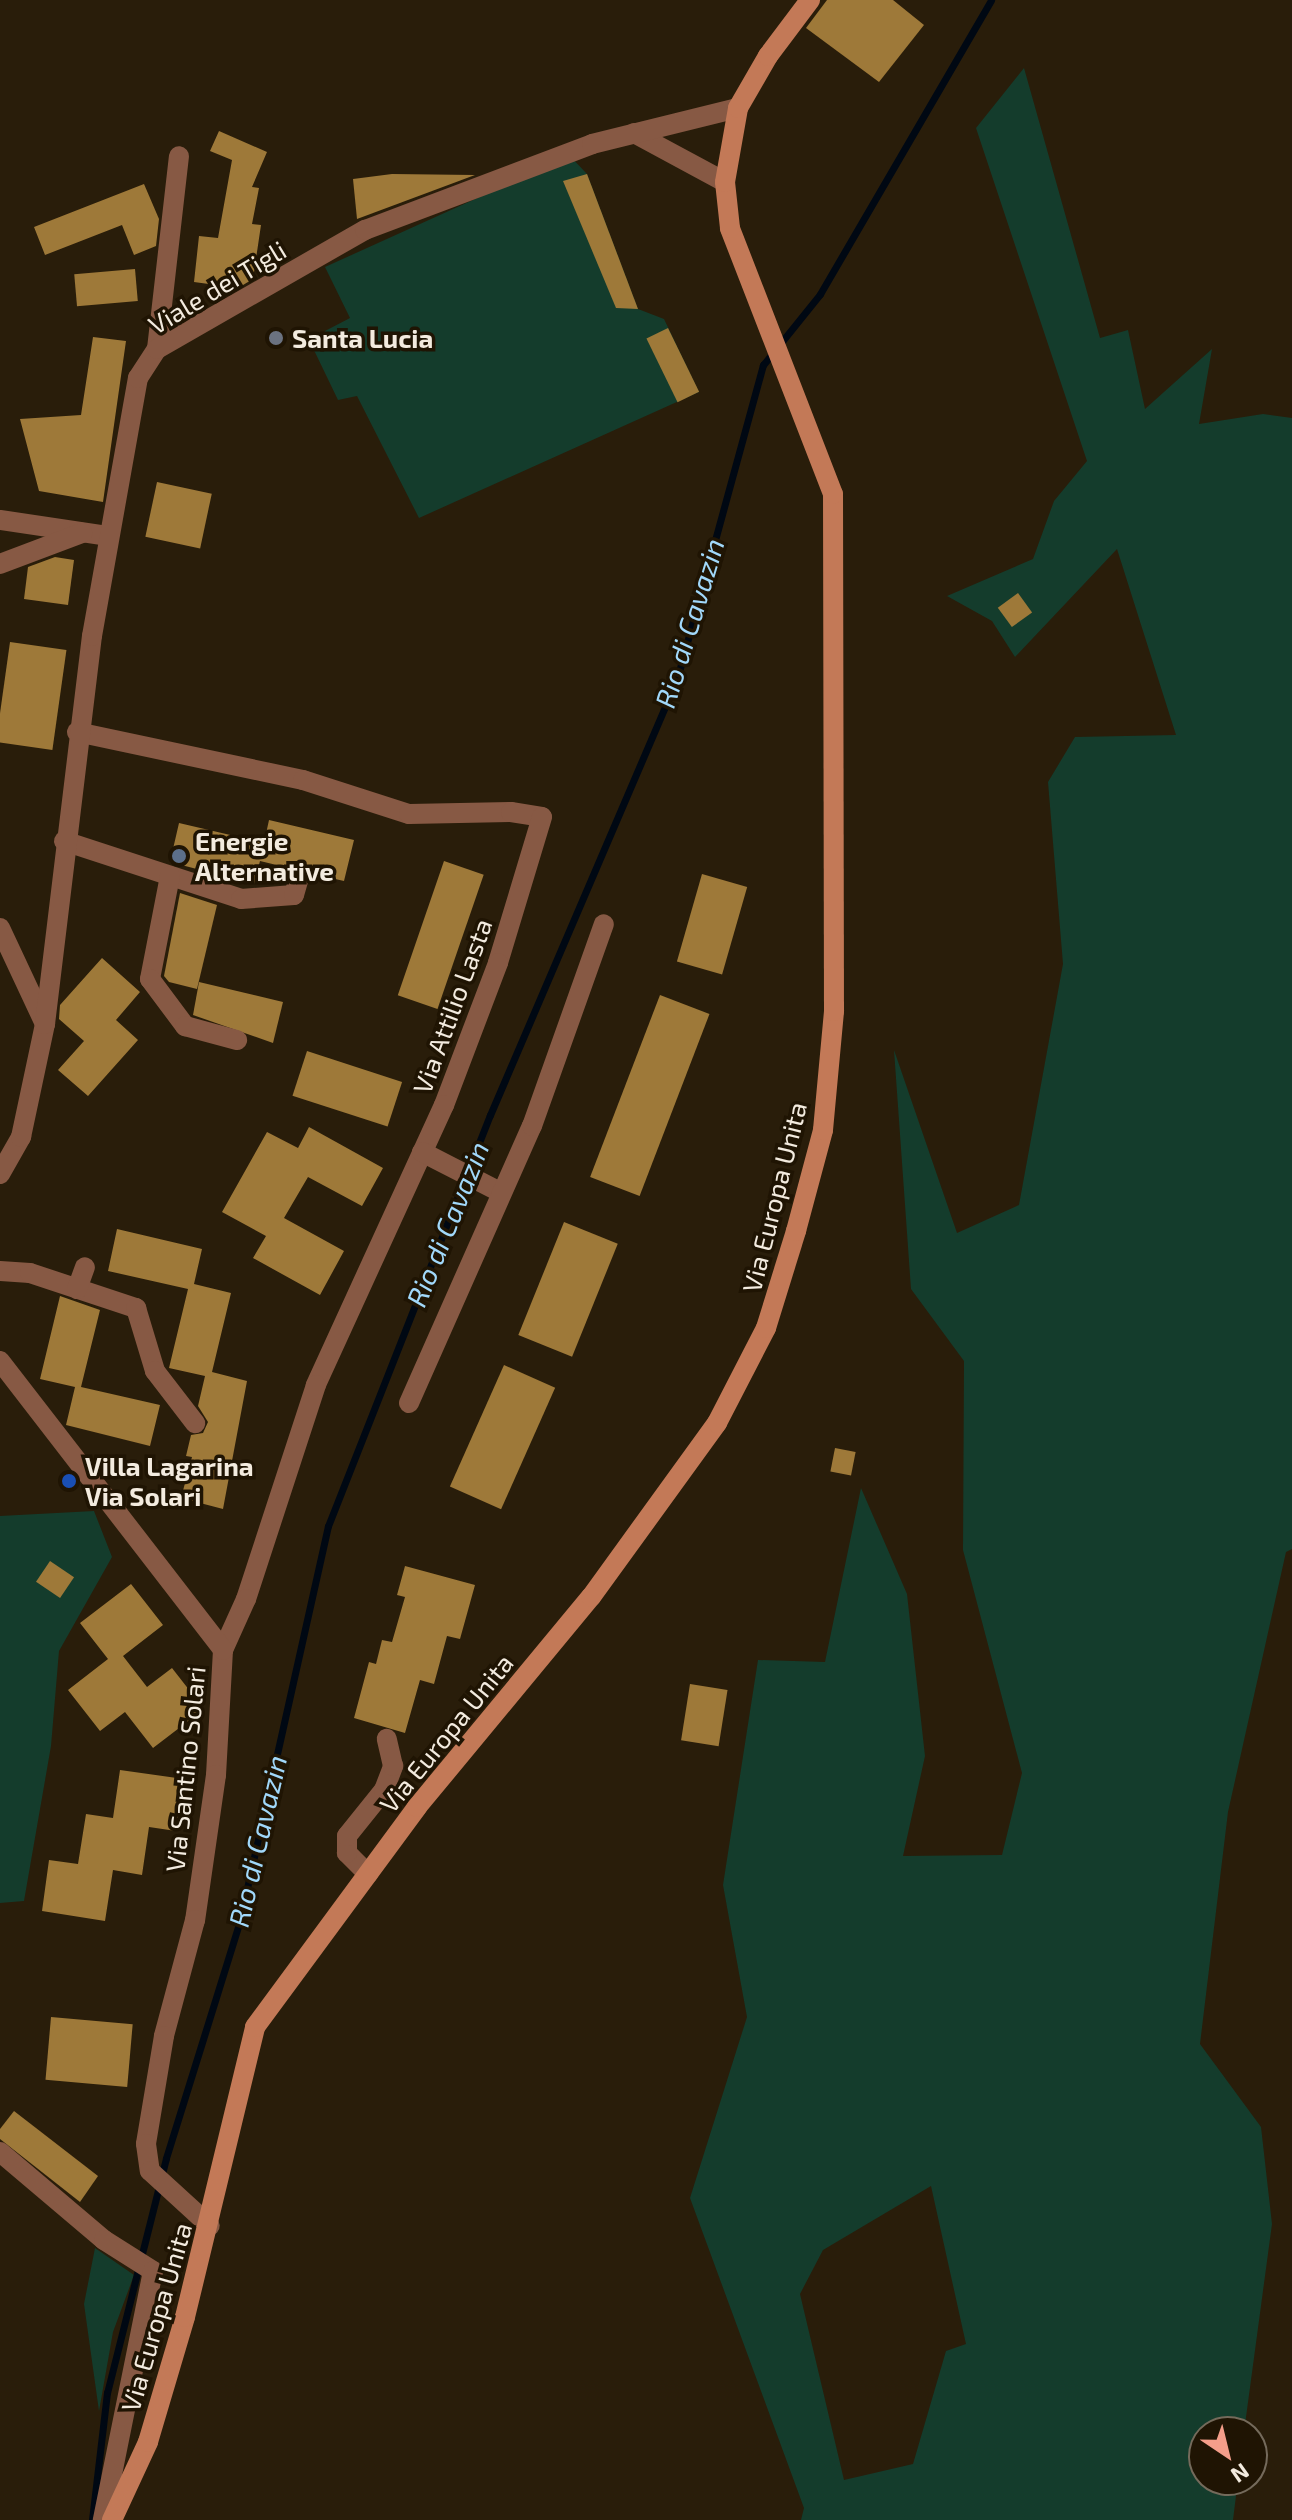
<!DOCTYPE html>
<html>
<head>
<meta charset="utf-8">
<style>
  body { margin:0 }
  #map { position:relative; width:1292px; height:2520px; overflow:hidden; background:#291d0a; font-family:"Exo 2",sans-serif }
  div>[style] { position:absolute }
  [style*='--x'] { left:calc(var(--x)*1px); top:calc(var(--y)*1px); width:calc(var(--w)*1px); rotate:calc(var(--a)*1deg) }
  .green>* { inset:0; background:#143c2c }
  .stream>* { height:7px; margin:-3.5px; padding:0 3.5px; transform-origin:3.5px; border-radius:3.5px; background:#000813 }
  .building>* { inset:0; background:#9e7939; transform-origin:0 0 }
  .minor>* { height:20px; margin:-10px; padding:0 10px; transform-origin:10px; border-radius:10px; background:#875944 }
  .secondary>* { height:20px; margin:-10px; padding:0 10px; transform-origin:10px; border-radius:10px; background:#c37957 }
  .dots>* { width:22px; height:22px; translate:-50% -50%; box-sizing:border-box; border:4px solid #1f1403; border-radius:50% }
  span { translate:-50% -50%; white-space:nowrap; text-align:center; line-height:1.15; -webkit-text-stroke:7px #1f1403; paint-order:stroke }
  .street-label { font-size:26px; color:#f3ebdf }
  .poi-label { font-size:26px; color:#f3ebdf; font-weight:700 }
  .left { translate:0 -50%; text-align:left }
  .water-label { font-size:28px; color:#a1d8fa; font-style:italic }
  .north { position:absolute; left:1188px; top:2416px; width:80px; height:80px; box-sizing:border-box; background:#1f1403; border:2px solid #746a5b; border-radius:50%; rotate:145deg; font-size:22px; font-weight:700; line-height:32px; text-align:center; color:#f3ebdf }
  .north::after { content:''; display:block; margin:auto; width:28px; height:36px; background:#f49e8a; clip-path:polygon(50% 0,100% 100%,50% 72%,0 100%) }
</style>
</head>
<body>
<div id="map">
  <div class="green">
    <div style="clip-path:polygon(evenodd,1024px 68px,1100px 338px,1128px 330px,1145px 409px,1212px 349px,1199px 424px,1263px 414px,1292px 418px,1292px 1549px,1286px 1552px,1228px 1812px,1200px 2044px,1261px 2127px,1272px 2224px,1244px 2432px,1204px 2432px,1204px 2480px,1238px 2480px,1233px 2520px,801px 2520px,804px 2508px,690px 2198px,747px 2017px,723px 1885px,758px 1660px,825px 1662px,861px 1488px,907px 1594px,925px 1756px,903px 1856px,1002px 1855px,1022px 1773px,963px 1550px,964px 1361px,911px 1289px,894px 1050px,957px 1233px,1019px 1205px,1063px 964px,1048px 782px,1075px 737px,1176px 735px,1117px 549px,1015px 657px,992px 621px,947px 596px,1033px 559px,1054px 501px,1087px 461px,976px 128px,1024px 68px,931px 2186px,966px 2344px,946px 2351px,913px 2464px,844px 2480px,800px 2294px,823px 2250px,931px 2186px)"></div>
    <div style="clip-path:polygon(570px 156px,587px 174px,638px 309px,664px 319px,699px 392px,419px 518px,357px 396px,338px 400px,312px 346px,325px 331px,350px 318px,325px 267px)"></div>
    <div style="clip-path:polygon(94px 1511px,112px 1557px,59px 1651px,51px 1746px,24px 1901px,0 1903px,0 1516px)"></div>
    <div style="clip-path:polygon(95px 2248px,134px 2275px,113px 2332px,99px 2411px,84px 2304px)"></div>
  </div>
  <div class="stream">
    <div style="--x:92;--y:2520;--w:128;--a:-83.3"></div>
    <div style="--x:107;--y:2393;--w:242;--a:-75.9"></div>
    <div style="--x:166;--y:2158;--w:245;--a:-72.7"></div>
    <div style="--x:239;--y:1924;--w:408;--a:-77.4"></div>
    <div style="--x:328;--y:1526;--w:442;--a:-68.5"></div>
    <div style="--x:490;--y:1115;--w:474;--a:-66.8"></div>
    <div style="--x:677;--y:679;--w:326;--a:-74.7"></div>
    <div style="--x:763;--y:365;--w:91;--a:-51.2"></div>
    <div style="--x:820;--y:294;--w:340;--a:-59.8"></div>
  </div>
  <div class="building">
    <div style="clip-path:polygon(827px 0,893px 0,924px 25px,879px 82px,806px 28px)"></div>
    <div style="clip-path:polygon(219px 131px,267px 152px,252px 187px,259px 188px,252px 224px,261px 225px,253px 279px,238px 288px,194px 282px,199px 236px,218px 238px,232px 160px,210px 151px)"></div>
    <div style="clip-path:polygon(392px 174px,475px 175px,357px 219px,353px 179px)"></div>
    <div style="clip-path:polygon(587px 174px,638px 309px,616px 308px,563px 181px)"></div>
    <div style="clip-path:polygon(144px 184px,159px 219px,156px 246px,134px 255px,122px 225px,45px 255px,34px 227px)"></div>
    <div style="left:135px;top:269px;width:32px;height:61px;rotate:85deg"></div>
    <div style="left:668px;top:328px;width:71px;height:24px;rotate:64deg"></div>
    <div style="clip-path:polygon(93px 337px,126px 341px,103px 502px,39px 491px,20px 419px,81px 415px)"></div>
    <div style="left:157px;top:482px;width:56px;height:56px;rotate:12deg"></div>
    <div style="clip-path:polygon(55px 557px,74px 560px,68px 605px,24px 599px,28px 567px)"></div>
    <div style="left:1018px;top:593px;width:24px;height:25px;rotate:54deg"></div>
    <div style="left:10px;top:642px;width:57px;height:101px;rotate:8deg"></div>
    <div style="clip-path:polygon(269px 820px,354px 840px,344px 881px,313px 874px,303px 861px,289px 868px,260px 861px,254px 884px,170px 862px,179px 823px,264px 843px)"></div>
    <div style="left:444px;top:861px;width:42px;height:142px;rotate:19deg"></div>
    <div style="left:702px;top:874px;width:47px;height:91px;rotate:16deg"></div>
    <div style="clip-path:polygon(180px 893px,217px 905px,197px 989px,169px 982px,164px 976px)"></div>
    <div style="clip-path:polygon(102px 958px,140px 992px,116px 1020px,138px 1040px,88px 1096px,58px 1070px,84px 1041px,59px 1019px,60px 1005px)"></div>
    <div style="clip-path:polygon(199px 982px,283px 1002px,273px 1043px,193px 1015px)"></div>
    <div style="left:660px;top:995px;width:53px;height:195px;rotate:21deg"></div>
    <div style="left:307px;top:1051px;width:100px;height:47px;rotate:18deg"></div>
    <div style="clip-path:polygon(309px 1127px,383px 1168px,362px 1206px,308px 1177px,284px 1218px,344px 1251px,320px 1295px,253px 1258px,266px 1236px,222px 1212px,267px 1132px,298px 1148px)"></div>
    <div style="left:564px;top:1222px;width:58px;height:122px;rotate:22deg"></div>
    <div style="clip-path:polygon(117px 1229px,202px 1249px,194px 1284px,231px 1293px,212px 1372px,247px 1381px,223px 1509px,181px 1498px,192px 1457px,186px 1456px,191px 1435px,203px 1433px,208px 1422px,198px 1406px,205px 1376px,169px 1368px,188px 1289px,108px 1271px)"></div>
    <div style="clip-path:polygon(60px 1296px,100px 1310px,81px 1387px,160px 1405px,150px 1446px,66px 1425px,75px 1387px,40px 1379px)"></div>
    <div style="left:504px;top:1365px;width:56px;height:133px;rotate:24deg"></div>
    <div style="left:835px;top:1448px;width:21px;height:24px;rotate:11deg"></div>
    <div style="left:50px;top:1561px;width:29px;height:25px;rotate:34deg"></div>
    <div style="clip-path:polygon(405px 1566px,475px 1585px,460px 1639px,447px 1636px,434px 1684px,420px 1680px,405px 1733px,354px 1718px,369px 1662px,376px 1664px,382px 1640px,392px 1642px,405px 1597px,397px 1595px)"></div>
    <div style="clip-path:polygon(131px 1584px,163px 1625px,123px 1656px,147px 1687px,172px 1668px,204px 1709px,153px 1748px,125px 1712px,100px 1731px,68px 1690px,108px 1659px,80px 1623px)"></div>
    <div style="left:690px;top:1684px;width:38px;height:57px;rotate:9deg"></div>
    <div style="clip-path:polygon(120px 1770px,184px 1779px,176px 1831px,149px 1827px,142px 1875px,113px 1870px,105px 1921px,42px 1911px,49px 1860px,78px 1864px,86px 1814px,113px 1818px)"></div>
    <div style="left:51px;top:2017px;width:82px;height:63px;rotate:5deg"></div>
    <div style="clip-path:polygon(14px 2111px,98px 2176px,80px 2202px,0 2139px,0 2129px)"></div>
  </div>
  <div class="minor">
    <div style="--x:634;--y:133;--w:103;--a:28.3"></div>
    <div style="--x:157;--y:349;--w:194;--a:-83.5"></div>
    <div style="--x:0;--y:520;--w:110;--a:8.4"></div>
    <div style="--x:0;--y:564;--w:88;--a:-20.7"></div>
    <div style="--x:77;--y:732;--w:231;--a:12"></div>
    <div style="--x:303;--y:780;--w:111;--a:17.8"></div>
    <div style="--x:409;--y:814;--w:102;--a:-1.1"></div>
    <div style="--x:511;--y:812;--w:31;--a:9"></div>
    <div style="--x:542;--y:817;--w:152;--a:106.8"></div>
    <div style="--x:498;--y:963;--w:152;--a:110.8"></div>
    <div style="--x:444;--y:1105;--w:308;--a:114.6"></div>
    <div style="--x:316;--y:1385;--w:225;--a:108.1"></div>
    <div style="--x:246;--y:1599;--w:56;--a:114.3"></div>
    <div style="--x:223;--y:1650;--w:125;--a:93.2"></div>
    <div style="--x:216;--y:1775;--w:147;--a:98.2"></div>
    <div style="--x:195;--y:1920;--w:120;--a:105"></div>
    <div style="--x:164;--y:2036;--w:109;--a:99.5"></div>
    <div style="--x:146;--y:2144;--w:27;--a:82"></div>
    <div style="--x:150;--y:2171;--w:81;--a:42.5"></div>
    <div style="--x:64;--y:841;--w:186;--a:18.1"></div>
    <div style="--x:241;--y:899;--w:53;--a:-4.3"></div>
    <div style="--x:294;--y:895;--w:22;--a:-74"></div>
    <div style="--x:170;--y:876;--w:105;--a:101"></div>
    <div style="--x:150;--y:979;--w:59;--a:53.3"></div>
    <div style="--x:185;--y:1026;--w:54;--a:15.1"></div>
    <div style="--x:0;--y:928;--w:106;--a:64.9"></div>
    <div style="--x:422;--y:1152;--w:88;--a:27.1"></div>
    <div style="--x:0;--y:1174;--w:43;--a:-60.4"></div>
    <div style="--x:21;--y:1137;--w:116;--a:-78"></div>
    <div style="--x:45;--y:1024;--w:391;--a:-83.1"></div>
    <div style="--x:92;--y:636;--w:262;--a:-79.9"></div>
    <div style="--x:138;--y:378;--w:35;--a:-57"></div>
    <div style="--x:157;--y:349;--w:240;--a:-29.8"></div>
    <div style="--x:365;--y:230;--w:243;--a:-20.7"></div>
    <div style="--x:592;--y:144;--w:150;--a:-13.9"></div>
    <div style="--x:0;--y:1271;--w:30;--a:4"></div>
    <div style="--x:30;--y:1273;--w:112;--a:18.3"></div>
    <div style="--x:136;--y:1308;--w:66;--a:73.2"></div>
    <div style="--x:155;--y:1371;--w:66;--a:52.4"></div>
    <div style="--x:77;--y:1289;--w:23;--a:-70"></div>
    <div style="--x:0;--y:1361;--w:365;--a:52.3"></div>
    <div style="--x:409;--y:1403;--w:303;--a:-66.1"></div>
    <div style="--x:532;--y:1126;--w:214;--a:-70.4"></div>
    <div style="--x:368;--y:1874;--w:30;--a:-135"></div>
    <div style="--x:347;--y:1853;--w:17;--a:-90"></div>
    <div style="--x:347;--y:1836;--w:59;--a:-51.2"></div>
    <div style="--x:384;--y:1790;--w:26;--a:-69"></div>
    <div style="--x:393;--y:1766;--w:28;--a:-103"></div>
    <div style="--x:0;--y:2152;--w:136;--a:40.2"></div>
    <div style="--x:104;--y:2240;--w:58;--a:32.3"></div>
    <div style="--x:153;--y:2271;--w:254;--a:101.4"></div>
  </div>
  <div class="secondary">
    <div style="--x:112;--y:2520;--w:86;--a:-65.2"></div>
    <div style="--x:148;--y:2442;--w:130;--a:-73.5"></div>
    <div style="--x:185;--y:2317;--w:298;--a:-76.4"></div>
    <div style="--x:255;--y:2027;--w:273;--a:-53.6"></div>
    <div style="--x:417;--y:1807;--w:273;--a:-50.4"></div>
    <div style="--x:591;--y:1597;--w:215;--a:-54.1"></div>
    <div style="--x:717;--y:1423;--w:107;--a:-62.7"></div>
    <div style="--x:766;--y:1328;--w:102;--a:-72.8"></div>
    <div style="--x:796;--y:1231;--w:105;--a:-75"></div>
    <div style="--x:823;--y:1130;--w:120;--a:-84.7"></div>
    <div style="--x:834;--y:1011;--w:517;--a:-90.11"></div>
    <div style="--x:833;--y:494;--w:285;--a:-111.2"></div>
    <div style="--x:730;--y:228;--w:46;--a:-96.2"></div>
    <div style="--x:725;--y:182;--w:75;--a:-80"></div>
    <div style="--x:738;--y:108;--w:60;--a:-60"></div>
    <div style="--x:768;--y:56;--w:70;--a:-53.1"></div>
  </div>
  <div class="dots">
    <div style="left:276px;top:338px;background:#6b7280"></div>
    <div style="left:179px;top:856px;background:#5c6f8a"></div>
    <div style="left:69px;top:1481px;background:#1a4fb4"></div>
  </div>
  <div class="street-label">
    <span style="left:217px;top:287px;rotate:-31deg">Viale dei Tigli</span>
    <span style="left:452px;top:1006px;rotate:-70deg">Via Attilio Lasta</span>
    <span style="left:774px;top:1197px;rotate:-76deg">Via Europa Unita</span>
    <span style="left:446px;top:1733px;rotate:-51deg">Via Europa Unita</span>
    <span style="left:185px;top:1769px;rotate:-84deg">Via Santino Solari</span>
    <span style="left:156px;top:2317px;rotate:-74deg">Via Europa Unita</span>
  </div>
  <div class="poi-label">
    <span class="left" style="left:292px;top:338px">Santa Lucia</span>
    <span class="left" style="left:195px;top:856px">Energie<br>Alternative</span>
    <span class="left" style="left:85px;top:1481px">Villa Lagarina<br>Via Solari</span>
  </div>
  <div class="water-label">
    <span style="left:689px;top:623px;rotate:-73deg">Rio di Cavazin</span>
    <span style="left:447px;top:1224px;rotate:-68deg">Rio di Cavazin</span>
    <span style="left:257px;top:1841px;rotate:-77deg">Rio di Cavazin</span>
  </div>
  <div class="north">N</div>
</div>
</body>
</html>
